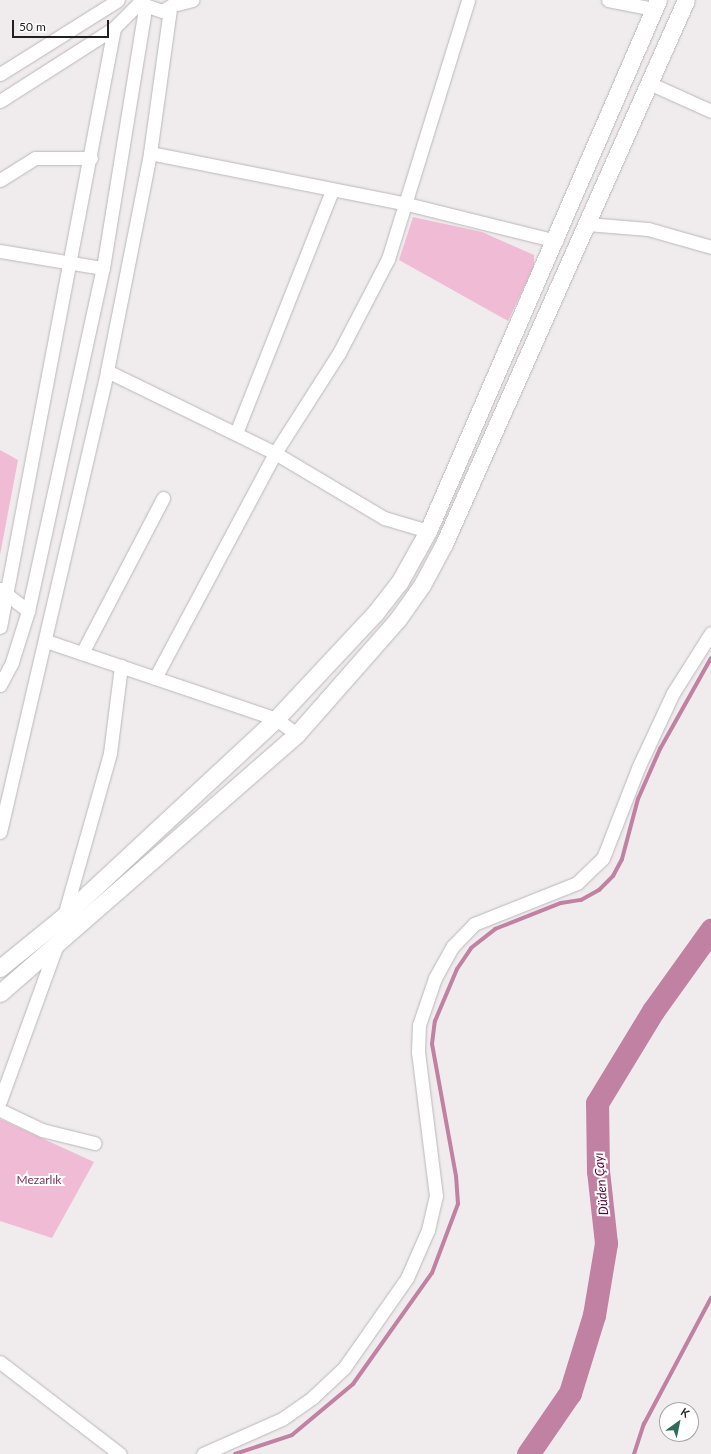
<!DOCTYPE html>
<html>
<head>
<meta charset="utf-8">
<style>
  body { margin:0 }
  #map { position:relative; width:711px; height:1454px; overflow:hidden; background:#f0ecee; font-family:Lato,sans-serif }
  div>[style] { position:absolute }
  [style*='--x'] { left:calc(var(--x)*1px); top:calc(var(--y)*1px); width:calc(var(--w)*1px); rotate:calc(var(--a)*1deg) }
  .green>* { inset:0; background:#f0bbd5 }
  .stream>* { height:4px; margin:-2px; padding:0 2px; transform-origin:2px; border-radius:2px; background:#c081a2 }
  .river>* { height:23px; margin:-11.5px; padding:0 11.5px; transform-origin:11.5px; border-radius:11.5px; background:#c081a2 }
  .roads { filter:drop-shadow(0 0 1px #bbb7b9) drop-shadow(0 0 1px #bbb7b9) }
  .minor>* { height:13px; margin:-6.5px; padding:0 6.5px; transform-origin:6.5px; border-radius:6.5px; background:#fff }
  .major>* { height:17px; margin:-8.5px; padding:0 8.5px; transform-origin:8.5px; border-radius:8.5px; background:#fff }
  span { translate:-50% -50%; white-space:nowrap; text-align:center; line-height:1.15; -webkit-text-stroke:4px #fff; paint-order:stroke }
  .park-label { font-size:12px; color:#7f325f }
  .water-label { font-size:13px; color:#520337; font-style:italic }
  .north { position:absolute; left:659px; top:1402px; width:40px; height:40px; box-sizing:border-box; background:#fff; border:1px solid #a6a5a6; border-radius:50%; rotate:33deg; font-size:11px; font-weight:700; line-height:16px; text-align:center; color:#211f20 }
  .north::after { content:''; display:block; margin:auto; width:14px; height:18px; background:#2e6c59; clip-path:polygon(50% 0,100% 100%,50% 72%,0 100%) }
  .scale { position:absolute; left:12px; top:20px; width:97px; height:18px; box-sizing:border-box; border:2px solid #211f20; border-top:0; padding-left:5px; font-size:12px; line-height:14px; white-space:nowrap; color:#211f20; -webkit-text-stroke:3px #fff; paint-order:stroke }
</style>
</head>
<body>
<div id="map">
  <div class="green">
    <div style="clip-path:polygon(413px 217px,482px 232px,534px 255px,534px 266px,508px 321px,399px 260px)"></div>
    <div style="clip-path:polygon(0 450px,18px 460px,0 555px)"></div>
    <div style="clip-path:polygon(0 1119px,94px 1162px,52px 1238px,0 1221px)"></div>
  </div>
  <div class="stream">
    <div style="--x:235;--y:1454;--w:60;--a:-18.4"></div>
    <div style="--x:292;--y:1435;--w:80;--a:-39.9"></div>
    <div style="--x:353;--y:1384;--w:136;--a:-54.6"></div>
    <div style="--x:432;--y:1273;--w:74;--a:-69.4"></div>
    <div style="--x:458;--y:1204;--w:28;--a:-94"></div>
    <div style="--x:456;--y:1176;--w:134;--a:-100.3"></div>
    <div style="--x:432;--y:1044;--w:23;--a:-83"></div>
    <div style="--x:435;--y:1021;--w:56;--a:-67.1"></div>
    <div style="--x:457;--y:969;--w:25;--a:-56"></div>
    <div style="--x:471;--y:948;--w:31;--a:-38"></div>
    <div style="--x:495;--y:929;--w:71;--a:-21.5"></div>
    <div style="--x:561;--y:903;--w:20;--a:-9"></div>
    <div style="--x:581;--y:900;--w:21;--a:-29"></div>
    <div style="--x:599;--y:890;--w:20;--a:-45"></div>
    <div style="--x:613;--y:876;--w:19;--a:-62"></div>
    <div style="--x:622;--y:859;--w:62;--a:-75.1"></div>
    <div style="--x:638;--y:799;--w:55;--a:-66.3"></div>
    <div style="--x:660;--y:749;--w:104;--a:-60.7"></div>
    <div style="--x:634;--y:1454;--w:32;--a:-72"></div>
    <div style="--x:644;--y:1424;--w:143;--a:-62"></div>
  </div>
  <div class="river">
    <div style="--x:528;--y:1454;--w:74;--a:-55.5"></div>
    <div style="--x:570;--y:1393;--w:82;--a:-72.9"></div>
    <div style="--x:594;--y:1315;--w:73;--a:-80.5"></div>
    <div style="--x:606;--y:1243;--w:72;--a:-96.3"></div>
    <div style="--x:598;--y:1171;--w:68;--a:-90.8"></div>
    <div style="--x:597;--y:1103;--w:108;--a:-58.7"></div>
    <div style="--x:653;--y:1011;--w:100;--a:-54.4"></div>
  </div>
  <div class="roads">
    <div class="minor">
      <div style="--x:608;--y:0;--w:47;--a:11.1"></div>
      <div style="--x:139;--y:3;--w:24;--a:19"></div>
      <div style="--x:162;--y:11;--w:21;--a:-31"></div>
      <div style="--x:177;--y:4;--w:16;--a:-15"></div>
      <div style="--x:0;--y:74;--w:139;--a:-32.1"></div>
      <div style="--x:649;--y:83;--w:68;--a:24.3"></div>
      <div style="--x:0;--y:101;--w:135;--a:-32.6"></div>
      <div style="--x:114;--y:28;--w:35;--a:-45"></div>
      <div style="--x:150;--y:153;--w:262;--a:11.2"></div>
      <div style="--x:407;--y:204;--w:154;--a:13.9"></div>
      <div style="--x:0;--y:180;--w:41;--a:-32.2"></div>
      <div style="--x:35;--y:158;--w:56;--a:0"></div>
      <div style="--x:587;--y:224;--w:61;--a:4.7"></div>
      <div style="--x:648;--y:229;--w:66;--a:15.9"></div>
      <div style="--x:0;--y:251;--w:104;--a:9.4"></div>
      <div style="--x:107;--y:371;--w:187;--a:26"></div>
      <div style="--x:275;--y:453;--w:127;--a:30.8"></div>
      <div style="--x:384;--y:518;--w:46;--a:16.5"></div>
      <div style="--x:236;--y:433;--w:261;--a:-68.4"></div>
      <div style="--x:0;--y:589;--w:36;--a:38"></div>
      <div style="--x:0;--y:627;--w:610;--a:-79.22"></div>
      <div style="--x:46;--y:641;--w:243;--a:18.7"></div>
      <div style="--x:276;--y:719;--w:26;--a:36"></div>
      <div style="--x:82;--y:653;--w:175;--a:-62.4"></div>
      <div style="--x:155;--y:678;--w:255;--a:-61.9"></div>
      <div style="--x:275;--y:453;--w:119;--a:-57.4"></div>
      <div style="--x:339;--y:353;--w:106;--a:-62.5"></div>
      <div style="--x:388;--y:259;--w:271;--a:-72.8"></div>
      <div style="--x:0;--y:685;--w:26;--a:-62"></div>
      <div style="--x:12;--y:662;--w:53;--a:-72.6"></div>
      <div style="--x:28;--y:611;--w:351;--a:-77.7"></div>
      <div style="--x:103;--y:268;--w:263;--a:-80.8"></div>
      <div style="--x:0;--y:832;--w:473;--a:-76.9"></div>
      <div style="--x:107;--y:371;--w:222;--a:-78.8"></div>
      <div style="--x:150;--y:153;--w:145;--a:-82.1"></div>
      <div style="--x:64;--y:916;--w:169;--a:-74.2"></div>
      <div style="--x:110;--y:753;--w:88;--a:-82.8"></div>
      <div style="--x:0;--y:1101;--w:167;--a:-70"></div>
      <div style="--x:0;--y:1110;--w:47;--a:25.5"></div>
      <div style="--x:42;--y:1130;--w:54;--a:14"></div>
      <div style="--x:0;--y:1362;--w:151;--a:37.5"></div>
      <div style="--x:203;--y:1454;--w:86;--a:-23.9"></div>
      <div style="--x:282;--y:1419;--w:38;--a:-35"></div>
      <div style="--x:313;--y:1397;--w:42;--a:-43.1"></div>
      <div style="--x:344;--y:1368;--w:110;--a:-55"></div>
      <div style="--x:407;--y:1278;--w:52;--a:-66.4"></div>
      <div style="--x:428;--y:1230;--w:35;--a:-77"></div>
      <div style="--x:436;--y:1196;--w:145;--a:-97.1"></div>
      <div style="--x:418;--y:1052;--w:27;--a:-88"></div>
      <div style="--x:419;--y:1025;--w:50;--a:-71.2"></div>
      <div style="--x:435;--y:978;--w:37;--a:-61"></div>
      <div style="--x:453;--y:946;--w:30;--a:-46"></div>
      <div style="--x:474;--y:924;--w:111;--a:-21.7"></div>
      <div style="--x:577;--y:883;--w:36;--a:-44"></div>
      <div style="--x:603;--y:858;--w:97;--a:-68.7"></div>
      <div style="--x:638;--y:768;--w:83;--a:-65"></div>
      <div style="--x:673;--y:693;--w:71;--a:-57.7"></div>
    </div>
    <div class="major">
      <div style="--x:0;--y:968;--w:82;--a:-39.1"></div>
      <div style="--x:64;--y:916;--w:289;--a:-42.9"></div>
      <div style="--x:276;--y:719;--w:146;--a:-46.9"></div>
      <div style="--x:376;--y:612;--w:37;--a:-52"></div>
      <div style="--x:399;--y:583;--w:60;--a:-60.9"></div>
      <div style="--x:428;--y:531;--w:579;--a:-66.58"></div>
      <div style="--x:0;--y:993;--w:393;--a:-41.1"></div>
      <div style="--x:296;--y:735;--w:154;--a:-48.7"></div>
      <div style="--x:398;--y:619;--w:42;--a:-54.8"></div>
      <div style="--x:422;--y:585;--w:47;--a:-61.8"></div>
      <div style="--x:444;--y:544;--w:595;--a:-66.02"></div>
    </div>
  </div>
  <div class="park-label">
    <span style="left:39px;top:1180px">Mezarlık</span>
  </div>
  <div class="water-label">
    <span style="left:601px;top:1184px;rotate:-95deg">Düden Çayı</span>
  </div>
  <div class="north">K</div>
  <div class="scale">50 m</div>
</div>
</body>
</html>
